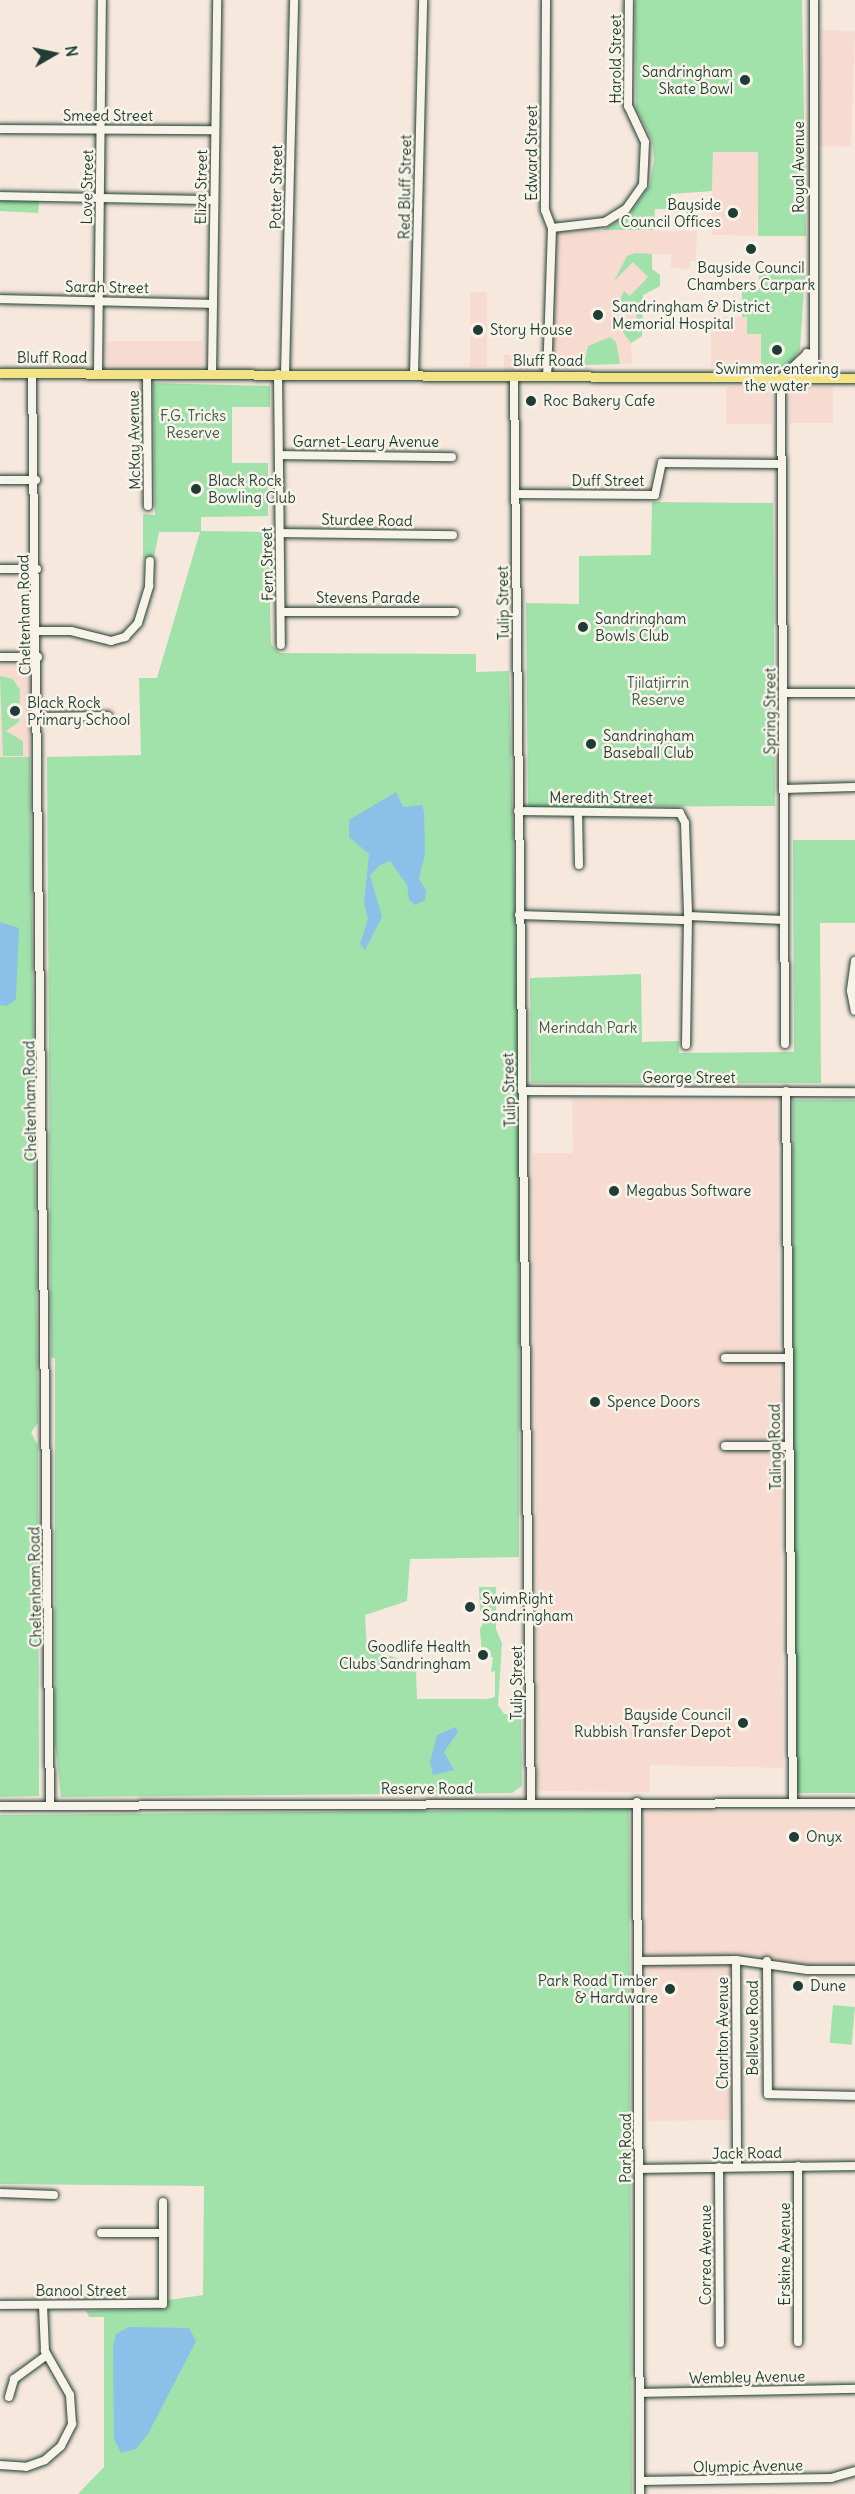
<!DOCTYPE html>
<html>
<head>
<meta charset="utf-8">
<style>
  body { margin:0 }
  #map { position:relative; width:855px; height:2494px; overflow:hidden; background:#f7e8dd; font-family:Delius,sans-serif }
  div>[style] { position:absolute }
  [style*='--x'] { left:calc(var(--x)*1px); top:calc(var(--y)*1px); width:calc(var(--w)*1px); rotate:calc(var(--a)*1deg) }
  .built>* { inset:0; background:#f7dbd0; transform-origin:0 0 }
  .green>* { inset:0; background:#a1e1aa; transform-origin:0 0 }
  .water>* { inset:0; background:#8bc1e8 }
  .roads { filter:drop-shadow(0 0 2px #1f3d34) drop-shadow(0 0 2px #1f3d34) }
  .minor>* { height:8px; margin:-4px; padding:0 4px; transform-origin:4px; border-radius:4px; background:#f7f3e8 }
  .major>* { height:9px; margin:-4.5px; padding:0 4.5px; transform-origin:4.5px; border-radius:4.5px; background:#f4e382 }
  .dots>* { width:16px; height:16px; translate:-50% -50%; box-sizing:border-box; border:3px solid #f7f3e8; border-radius:50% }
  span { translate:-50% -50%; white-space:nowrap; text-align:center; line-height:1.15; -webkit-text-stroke:5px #f7f3e8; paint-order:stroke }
  .street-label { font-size:15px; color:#1f3d34 }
  .poi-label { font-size:15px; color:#1f3d34 }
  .right { translate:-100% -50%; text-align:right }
  .left { translate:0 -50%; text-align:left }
  .park-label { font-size:15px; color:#395e4c }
  .north { position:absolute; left:24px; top:24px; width:60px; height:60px; -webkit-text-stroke:4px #f7f3e8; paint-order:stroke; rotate:81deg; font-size:16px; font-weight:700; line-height:24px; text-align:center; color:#1f3d34 }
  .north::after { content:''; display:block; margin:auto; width:21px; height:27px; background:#1f3d34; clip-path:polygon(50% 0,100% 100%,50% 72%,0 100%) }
</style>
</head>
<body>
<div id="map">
  <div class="built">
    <div style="left:822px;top:30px;width:33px;height:116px;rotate:2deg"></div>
    <div style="left:713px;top:151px;width:46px;height:84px;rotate:1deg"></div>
    <div style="clip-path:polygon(561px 230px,697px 231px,696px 261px,690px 261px,689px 269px,671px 268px,671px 254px,652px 254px,652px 269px,660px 275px,660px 286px,643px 295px,642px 336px,631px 343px,632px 364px,576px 365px,575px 357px,553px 357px,553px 234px)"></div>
    <div style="left:470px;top:292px;width:17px;height:75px"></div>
    <div style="clip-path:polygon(711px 317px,747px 317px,762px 334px,761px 368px,711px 367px)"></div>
    <div style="left:107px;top:341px;width:96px;height:24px"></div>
    <div style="left:504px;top:355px;width:35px;height:16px"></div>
    <div style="left:726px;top:387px;width:46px;height:37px"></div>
    <div style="left:790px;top:387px;width:43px;height:36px"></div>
    <div style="left:0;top:665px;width:30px;height:92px"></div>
    <div style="clip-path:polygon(572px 1100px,776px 1100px,783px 1768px,650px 1765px,650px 1792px,539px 1791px,532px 1153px,573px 1153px)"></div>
    <div style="clip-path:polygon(646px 1810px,855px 1812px,855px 1965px,807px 1965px,730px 1952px,730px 2120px,648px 2121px)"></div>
  </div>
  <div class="green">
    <div style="clip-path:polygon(635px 0,802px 0,806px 236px,758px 236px,758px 152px,713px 152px,712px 191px,671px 194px,671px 209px,655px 209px,654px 230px,603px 230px,630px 214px,650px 185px,654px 159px,652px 140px,636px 108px)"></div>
    <div style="left:0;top:198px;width:39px;height:13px;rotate:3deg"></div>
    <div style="clip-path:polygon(635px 253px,652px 254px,652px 269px,660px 275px,660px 286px,643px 295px,642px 336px,631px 343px,620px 328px,630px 326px,637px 318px,634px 307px,619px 302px,624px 291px,630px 296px,648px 277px,633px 262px,614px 281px,627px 256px)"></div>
    <div style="clip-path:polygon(759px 274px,805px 274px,800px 349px,792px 362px,779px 368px,761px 368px,761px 334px,747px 334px,747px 317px,742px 317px,742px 290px,759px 290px)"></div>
    <div style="clip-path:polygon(610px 337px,616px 342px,620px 364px,584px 365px,588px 346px)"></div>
    <div style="clip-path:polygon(153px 383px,270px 386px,270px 407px,232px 407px,232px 463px,268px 463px,268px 516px,201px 517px,201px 531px,268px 532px,271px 644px,280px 653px,476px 654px,476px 672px,509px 671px,519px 1092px,519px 1557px,410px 1559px,407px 1601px,365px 1615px,367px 1649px,410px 1662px,411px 1669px,416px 1670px,417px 1699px,487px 1699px,495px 1697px,495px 1671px,491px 1672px,493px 1657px,482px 1657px,480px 1629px,489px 1612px,480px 1611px,479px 1587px,496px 1587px,496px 1629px,502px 1643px,498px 1705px,504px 1714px,521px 1715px,522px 1786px,512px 1793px,61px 1797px,55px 1743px,55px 1358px,51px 1358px,47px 757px,141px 755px,139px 678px,157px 678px,200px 532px,159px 532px,153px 562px,143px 558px,143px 514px,155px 515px)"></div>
    <div style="clip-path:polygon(652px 502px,773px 503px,775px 806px,528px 807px,526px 603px,579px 604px,579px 556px,651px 555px)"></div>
    <div style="clip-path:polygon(0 676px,13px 679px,20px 690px,19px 722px,6px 731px,23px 741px,23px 756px,3px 756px)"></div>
    <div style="clip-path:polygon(0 757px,30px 757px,38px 1423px,31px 1432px,38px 1446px,39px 1796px,0 1797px)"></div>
    <div style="clip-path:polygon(793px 840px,855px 840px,855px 923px,820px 923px,821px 1083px,531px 1083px,530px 978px,641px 974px,642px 1042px,679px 1041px,679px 1053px,794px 1052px)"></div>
    <div style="left:793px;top:1100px;width:62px;height:693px"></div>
    <div style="clip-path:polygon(629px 1809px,632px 2494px,78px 2494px,104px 2467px,104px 2317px,89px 2317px,86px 2311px,166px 2309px,169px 2300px,203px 2295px,204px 2186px,0 2184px,0 1815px)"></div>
    <div style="left:833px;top:2005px;width:22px;height:38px;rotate:5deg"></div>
  </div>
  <div class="water">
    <div style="clip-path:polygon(396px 792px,403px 807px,422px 805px,424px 812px,425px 854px,419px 878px,426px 891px,425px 900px,415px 905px,409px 900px,407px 885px,390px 861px,380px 865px,370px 875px,382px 917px,365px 950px,360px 944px,368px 919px,364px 903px,369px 854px,349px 837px,349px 820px)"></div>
    <div style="clip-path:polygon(0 922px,19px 928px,16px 999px,7px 1006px,0 1005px)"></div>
    <div style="clip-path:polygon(456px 1727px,458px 1732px,444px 1752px,454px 1770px,433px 1775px,430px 1762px,437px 1735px)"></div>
    <div style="clip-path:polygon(129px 2327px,189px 2328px,196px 2341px,148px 2434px,136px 2449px,121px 2453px,114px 2439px,113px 2347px,116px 2334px)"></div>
  </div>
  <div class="roads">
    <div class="minor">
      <div style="--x:546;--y:0;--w:210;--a:90.3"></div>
      <div style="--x:545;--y:210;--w:19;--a:69"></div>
      <div style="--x:552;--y:228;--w:148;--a:91.9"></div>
      <div style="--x:814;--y:0;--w:378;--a:90"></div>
      <div style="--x:0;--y:129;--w:215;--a:0.3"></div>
      <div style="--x:0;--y:196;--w:214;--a:1.1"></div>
      <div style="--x:552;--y:228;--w:53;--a:-6.5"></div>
      <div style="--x:605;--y:222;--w:25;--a:-32"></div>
      <div style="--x:626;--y:209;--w:29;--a:-55"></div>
      <div style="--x:643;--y:185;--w:43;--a:-87.3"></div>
      <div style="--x:645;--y:142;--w:40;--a:-115"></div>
      <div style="--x:628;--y:106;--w:106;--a:-89.5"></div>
      <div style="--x:0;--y:299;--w:213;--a:1.3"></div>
      <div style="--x:32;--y:373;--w:1432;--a:89.28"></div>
      <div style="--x:98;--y:373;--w:373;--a:-89.4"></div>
      <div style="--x:147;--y:374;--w:132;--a:89.6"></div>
      <div style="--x:212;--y:374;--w:374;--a:-89.2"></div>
      <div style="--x:278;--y:374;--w:271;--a:89.4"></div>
      <div style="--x:285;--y:374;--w:374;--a:-88.6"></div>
      <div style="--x:414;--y:375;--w:375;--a:-88.6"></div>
      <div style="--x:514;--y:376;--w:1426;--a:89.32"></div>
      <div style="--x:806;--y:378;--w:25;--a:-88"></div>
      <div style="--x:279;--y:455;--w:173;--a:0.7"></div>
      <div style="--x:0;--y:480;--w:36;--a:0"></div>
      <div style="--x:515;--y:494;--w:140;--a:0.4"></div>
      <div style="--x:655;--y:495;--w:33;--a:-78"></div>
      <div style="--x:662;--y:463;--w:119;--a:0.5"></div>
      <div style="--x:280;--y:533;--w:173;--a:0.7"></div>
      <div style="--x:0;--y:569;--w:37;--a:0"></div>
      <div style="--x:281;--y:612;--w:174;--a:0"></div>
      <div style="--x:38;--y:631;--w:33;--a:0"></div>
      <div style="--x:71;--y:631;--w:41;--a:14"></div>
      <div style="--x:111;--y:641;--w:15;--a:-16"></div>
      <div style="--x:125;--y:637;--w:19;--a:-47"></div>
      <div style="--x:138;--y:623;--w:39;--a:-73"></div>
      <div style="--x:149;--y:586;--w:25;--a:-88"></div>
      <div style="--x:0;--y:657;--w:38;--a:0"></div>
      <div style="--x:783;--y:693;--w:72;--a:0"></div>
      <div style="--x:39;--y:717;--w:69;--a:-0.8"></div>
      <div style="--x:784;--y:789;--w:71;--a:-1.6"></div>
      <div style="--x:518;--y:811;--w:162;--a:0.7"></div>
      <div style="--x:680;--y:813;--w:11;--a:63"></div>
      <div style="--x:685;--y:823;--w:92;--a:88.1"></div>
      <div style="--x:578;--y:812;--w:53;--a:88.9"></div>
      <div style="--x:519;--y:915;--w:163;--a:1.8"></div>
      <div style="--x:688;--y:916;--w:96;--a:2.4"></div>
      <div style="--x:855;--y:961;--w:30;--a:98"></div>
      <div style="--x:851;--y:991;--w:20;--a:79"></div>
      <div style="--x:785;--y:1044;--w:666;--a:-90.34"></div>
      <div style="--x:781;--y:378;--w:35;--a:-43"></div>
      <div style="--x:686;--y:1045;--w:124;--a:-89.1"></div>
      <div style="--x:523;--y:1091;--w:332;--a:0.2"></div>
      <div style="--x:786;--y:1091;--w:711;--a:89.44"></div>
      <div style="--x:725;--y:1358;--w:63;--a:0"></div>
      <div style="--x:725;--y:1446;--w:64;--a:0"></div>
      <div style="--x:637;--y:1802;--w:692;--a:89.75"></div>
      <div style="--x:0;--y:1806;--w:855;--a:-0.2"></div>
      <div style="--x:736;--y:1960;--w:72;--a:8"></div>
      <div style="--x:807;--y:1970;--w:48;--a:0"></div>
      <div style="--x:639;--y:1961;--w:97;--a:-0.6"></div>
      <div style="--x:736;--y:1960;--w:207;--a:89.7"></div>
      <div style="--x:767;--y:1961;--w:133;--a:89.6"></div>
      <div style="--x:768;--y:2094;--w:87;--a:1.3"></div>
      <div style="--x:798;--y:2166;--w:176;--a:90"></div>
      <div style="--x:719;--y:2167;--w:176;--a:89.7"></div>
      <div style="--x:639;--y:2169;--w:216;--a:-0.8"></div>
      <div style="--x:0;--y:2193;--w:54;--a:2.1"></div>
      <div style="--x:101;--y:2233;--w:62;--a:0"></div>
      <div style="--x:0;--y:2305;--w:163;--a:-0.4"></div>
      <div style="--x:163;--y:2304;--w:102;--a:-90"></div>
      <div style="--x:640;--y:2393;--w:215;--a:-1.1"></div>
      <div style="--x:9;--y:2397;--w:19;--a:-74"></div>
      <div style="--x:14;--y:2379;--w:39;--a:-36"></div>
      <div style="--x:0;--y:2465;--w:26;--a:4"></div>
      <div style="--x:26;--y:2467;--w:20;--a:-20"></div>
      <div style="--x:45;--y:2460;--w:21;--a:-41"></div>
      <div style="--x:61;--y:2446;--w:25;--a:-63"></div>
      <div style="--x:72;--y:2424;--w:29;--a:-94"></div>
      <div style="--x:70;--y:2395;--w:51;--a:-119.6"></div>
      <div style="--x:45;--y:2351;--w:46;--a:-92.5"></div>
      <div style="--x:640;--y:2481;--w:191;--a:-0.9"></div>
      <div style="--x:831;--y:2478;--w:25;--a:-16"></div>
    </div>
    <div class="major">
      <div style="--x:0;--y:373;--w:855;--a:0.34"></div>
    </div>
  </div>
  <div class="dots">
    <div style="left:745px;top:80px;background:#1f3d34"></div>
    <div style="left:733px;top:213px;background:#1f3d34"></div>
    <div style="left:751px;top:249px;background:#1f3d34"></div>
    <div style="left:598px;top:315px;background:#1f3d34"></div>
    <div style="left:478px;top:330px;background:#1f3d34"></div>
    <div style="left:777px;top:350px;background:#1f3d34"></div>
    <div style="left:531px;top:401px;background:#1f3d34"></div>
    <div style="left:196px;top:489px;background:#1f3d34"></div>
    <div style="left:583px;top:627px;background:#1f3d34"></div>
    <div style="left:15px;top:711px;background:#1f3d34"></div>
    <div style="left:591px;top:744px;background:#1f3d34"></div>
    <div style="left:614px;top:1191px;background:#1f3d34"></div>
    <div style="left:595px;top:1402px;background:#1f3d34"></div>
    <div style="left:470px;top:1607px;background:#1f3d34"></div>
    <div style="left:483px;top:1655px;background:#1f3d34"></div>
    <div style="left:743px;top:1723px;background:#1f3d34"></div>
    <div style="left:794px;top:1837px;background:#1f3d34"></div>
    <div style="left:798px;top:1986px;background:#1f3d34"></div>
    <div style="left:670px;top:1989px;background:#1f3d34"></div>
  </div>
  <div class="street-label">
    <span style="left:616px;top:59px;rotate:-90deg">Harold Street</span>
    <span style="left:108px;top:116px">Smeed Street</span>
    <span style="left:532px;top:153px;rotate:-90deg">Edward Street</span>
    <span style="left:799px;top:167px;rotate:-90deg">Royal Avenue</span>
    <span style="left:87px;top:187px;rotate:-89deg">Love Street</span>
    <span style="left:201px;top:187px;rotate:-89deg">Eliza Street</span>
    <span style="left:276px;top:187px;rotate:-89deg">Potter Street</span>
    <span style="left:405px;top:187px;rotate:-89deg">Red Bluff Street</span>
    <span style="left:107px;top:287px;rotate:1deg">Sarah Street</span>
    <span style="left:52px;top:358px">Bluff Road</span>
    <span style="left:548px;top:361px">Bluff Road</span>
    <span style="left:134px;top:440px;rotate:-91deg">McKay Avenue</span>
    <span style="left:366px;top:442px">Garnet-Leary Avenue</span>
    <span style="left:608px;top:481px">Duff Street</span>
    <span style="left:367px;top:520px;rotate:1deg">Sturdee Road</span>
    <span style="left:267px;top:564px;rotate:-91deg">Fern Street</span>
    <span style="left:368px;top:598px">Stevens Parade</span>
    <span style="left:503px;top:603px;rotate:-91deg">Tulip Street</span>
    <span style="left:24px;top:615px;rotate:-91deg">Cheltenham Road</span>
    <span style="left:770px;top:711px;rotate:-90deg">Spring Street</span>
    <span style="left:601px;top:798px">Meredith Street</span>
    <span style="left:689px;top:1078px">George Street</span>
    <span style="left:509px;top:1090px;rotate:-92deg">Tulip Street</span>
    <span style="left:30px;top:1101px;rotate:-91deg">Cheltenham Road</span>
    <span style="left:775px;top:1447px;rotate:-91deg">Talinga Road</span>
    <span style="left:35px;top:1587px;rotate:-91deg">Cheltenham Road</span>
    <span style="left:517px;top:1683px;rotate:-90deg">Tulip Street</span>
    <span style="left:427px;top:1789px">Reserve Road</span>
    <span style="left:753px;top:2028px;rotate:-90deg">Bellevue Road</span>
    <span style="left:723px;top:2033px;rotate:-90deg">Charlton Avenue</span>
    <span style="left:626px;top:2148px;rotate:-90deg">Park Road</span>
    <span style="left:747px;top:2153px;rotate:-1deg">Jack Road</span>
    <span style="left:785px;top:2254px;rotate:-90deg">Erskine Avenue</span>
    <span style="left:706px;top:2255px;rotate:-90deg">Correa Avenue</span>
    <span style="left:81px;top:2291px">Banool Street</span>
    <span style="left:747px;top:2377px;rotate:-1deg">Wembley Avenue</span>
    <span style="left:748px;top:2466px;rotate:-1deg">Olympic Avenue</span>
  </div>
  <div class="poi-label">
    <span class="right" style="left:733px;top:80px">Sandringham<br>Skate Bowl</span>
    <span class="right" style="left:721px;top:213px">Bayside<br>Council Offices</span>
    <span style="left:751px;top:276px">Bayside Council<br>Chambers Carpark</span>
    <span class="left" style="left:612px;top:315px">Sandringham &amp; District<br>Memorial Hospital</span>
    <span class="left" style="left:490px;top:330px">Story House</span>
    <span style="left:777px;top:377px">Swimmer entering<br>the water</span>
    <span class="left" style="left:543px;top:401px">Roc Bakery Cafe</span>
    <span class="left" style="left:208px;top:489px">Black Rock<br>Bowling Club</span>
    <span class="left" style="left:595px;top:627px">Sandringham<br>Bowls Club</span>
    <span class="left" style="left:27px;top:711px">Black Rock<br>Primary School</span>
    <span class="left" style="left:603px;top:744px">Sandringham<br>Baseball Club</span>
    <span class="left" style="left:626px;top:1191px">Megabus Software</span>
    <span class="left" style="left:607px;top:1402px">Spence Doors</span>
    <span class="left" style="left:482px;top:1607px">SwimRight<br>Sandringham</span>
    <span class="right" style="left:471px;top:1655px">Goodlife Health<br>Clubs Sandringham</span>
    <span class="right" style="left:731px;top:1723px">Bayside Council<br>Rubbish Transfer Depot</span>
    <span class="left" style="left:806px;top:1837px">Onyx</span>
    <span class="right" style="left:658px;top:1989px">Park Road Timber<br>&amp; Hardware</span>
    <span class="left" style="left:810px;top:1986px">Dune</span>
  </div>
  <div class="park-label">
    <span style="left:193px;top:424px">F.G. Tricks<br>Reserve</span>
    <span style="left:658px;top:691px">Tjilatjirrin<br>Reserve</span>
    <span style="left:588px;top:1028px">Merindah Park</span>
  </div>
  <div class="north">N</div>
</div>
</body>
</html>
